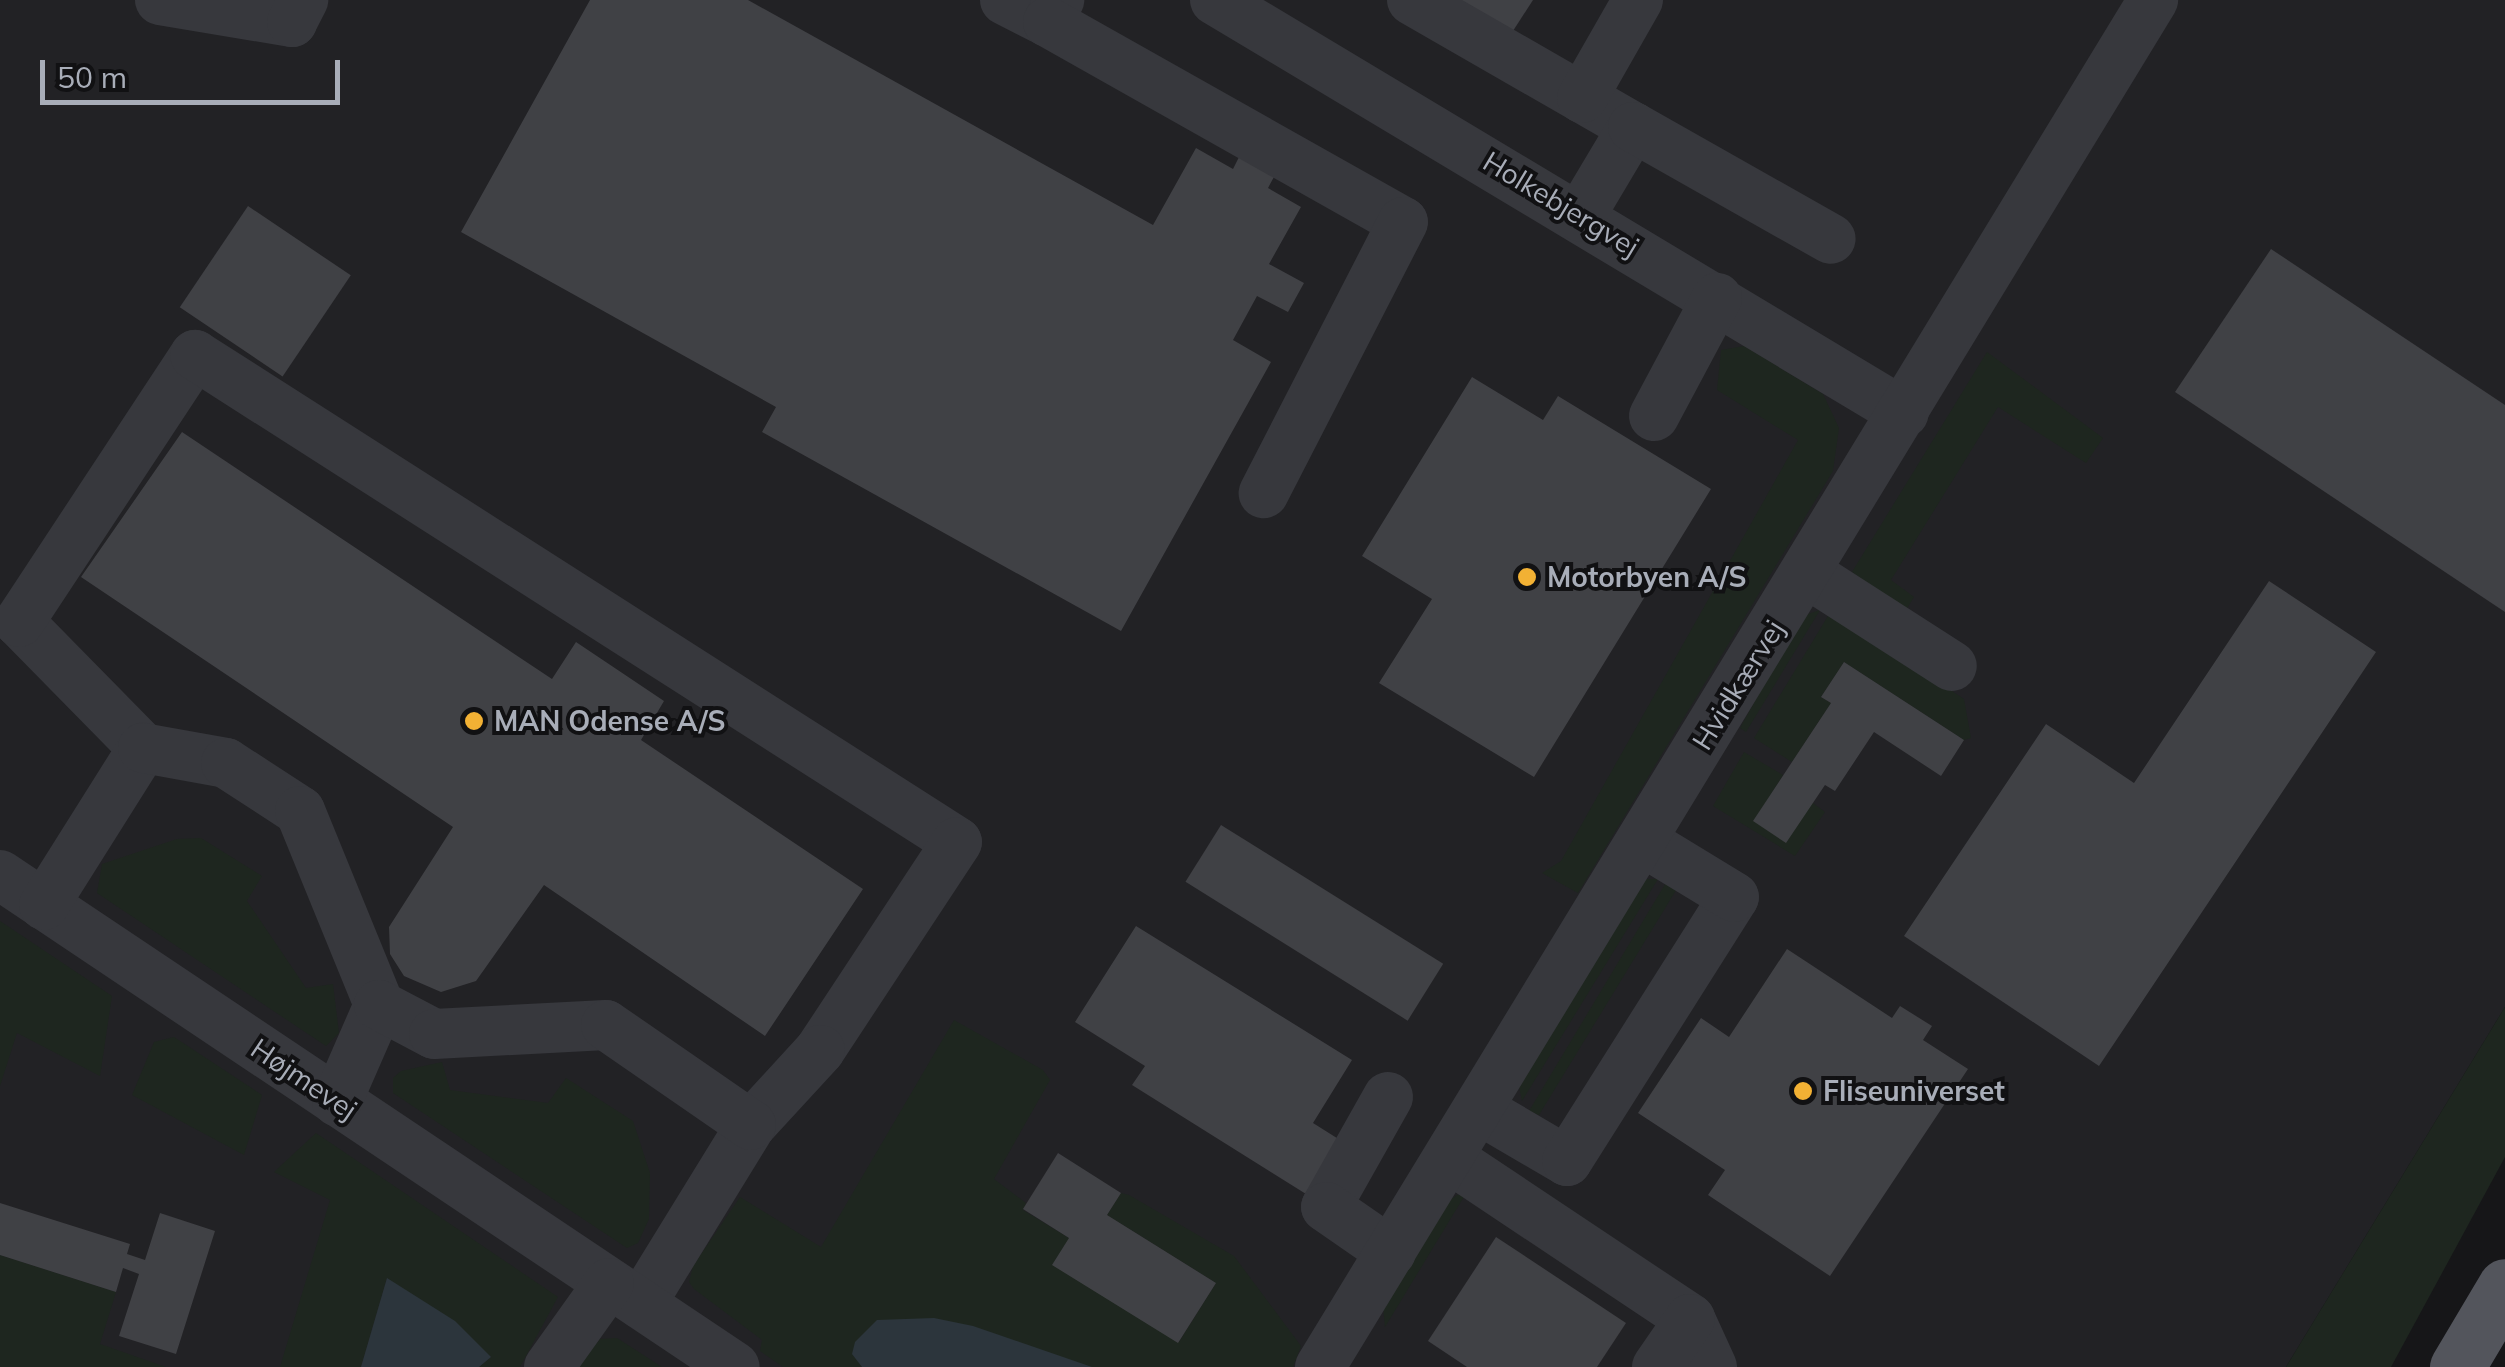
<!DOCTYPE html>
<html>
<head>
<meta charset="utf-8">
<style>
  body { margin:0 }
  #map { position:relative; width:2505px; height:1367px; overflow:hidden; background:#161618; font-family:Mulish,sans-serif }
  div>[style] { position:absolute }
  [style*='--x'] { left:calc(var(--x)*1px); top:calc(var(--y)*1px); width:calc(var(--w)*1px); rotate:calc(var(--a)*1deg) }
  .built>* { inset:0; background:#222225 }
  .green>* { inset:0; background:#1e261f }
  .water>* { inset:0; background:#2c353c }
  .building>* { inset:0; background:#404145; transform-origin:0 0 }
  .minor>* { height:50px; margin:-25px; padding:0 25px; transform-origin:25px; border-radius:25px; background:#37383d }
  .major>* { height:55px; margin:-27.5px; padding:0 27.5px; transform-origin:27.5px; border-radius:27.5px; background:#53555c }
  .dots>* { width:28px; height:28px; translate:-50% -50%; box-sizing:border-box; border:5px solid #111113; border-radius:50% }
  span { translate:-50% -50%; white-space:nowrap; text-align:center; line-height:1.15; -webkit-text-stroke:8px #111113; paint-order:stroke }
  .street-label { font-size:28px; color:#a8adb8 }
  .poi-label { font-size:28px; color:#a8adb8; font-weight:700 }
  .left { translate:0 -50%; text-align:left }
  .scale { position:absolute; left:40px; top:60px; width:300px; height:45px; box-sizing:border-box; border:5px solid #a8adb8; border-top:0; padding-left:12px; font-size:30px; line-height:35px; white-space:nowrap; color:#a8adb8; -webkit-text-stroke:8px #111113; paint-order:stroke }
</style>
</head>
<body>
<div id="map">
  <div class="built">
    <div style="clip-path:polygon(0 0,2505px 0,2505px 1007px,2286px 1367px,0 1367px)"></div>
  </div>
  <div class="green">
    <div style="clip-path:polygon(1744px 346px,1823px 394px,1839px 428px,1833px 471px,1578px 893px,1542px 873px,1561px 861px,1798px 440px,1717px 390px,1721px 350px)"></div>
    <div style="clip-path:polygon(1987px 352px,2103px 438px,2086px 463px,1998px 407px,1891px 580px,1914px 597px,1906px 610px,1852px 572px)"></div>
    <div style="clip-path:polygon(1820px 610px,1746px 732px,1740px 728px,1802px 616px)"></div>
    <div style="clip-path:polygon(1831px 611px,1964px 699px,1971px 738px,1964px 740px,1844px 662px,1821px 697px,1831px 703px,1792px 762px,1754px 738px)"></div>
    <div style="clip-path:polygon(1744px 752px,1783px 775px,1754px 821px,1813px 803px,1825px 812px,1795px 856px,1713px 806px)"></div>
    <div style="clip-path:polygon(201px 838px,262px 876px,247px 901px,306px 988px,333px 984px,339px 1033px,326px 1046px,97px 893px,102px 864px,177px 839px)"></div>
    <div style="clip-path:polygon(1642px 879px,1658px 879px,1522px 1101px,1519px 1086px)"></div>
    <div style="clip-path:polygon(1667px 881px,1678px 887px,1539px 1115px,1529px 1111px)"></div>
    <div style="clip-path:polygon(0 921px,112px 996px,100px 1076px,17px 1033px,0 1086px)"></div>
    <div style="clip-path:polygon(2505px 1007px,2505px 1157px,2391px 1367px,2286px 1367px)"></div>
    <div style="clip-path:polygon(954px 1020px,1043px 1070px,1050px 1080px,994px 1179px,1026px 1203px,1023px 1210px,1069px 1238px,1179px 1342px,1216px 1283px,1107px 1215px,1121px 1193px,1129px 1195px,1234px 1256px,1301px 1346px,1293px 1367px,1092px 1367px,853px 1354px,862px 1367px,783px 1367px,760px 1351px,762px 1340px,694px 1289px,689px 1282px,693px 1266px,740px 1197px,821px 1247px)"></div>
    <div style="clip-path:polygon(174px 1037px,262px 1095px,244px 1155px,132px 1095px,154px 1042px)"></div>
    <div style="clip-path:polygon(442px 1062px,450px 1090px,548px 1103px,566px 1078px,633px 1121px,650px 1173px,649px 1219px,638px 1243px,627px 1248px,393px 1093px,393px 1078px,401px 1071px)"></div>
    <div style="clip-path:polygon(316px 1133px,558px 1297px,520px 1367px,479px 1367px,491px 1357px,387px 1278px,361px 1367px,280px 1367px,330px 1200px,274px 1172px)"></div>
    <div style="clip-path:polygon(1457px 1195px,1465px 1195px,1385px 1327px,1383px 1306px,1446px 1203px)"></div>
    <div style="clip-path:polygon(0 1255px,116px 1292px,100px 1344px,166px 1367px,0 1367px)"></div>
    <div style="clip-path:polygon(617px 1338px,662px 1367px,577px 1367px,600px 1339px)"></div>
  </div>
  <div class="water">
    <div style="clip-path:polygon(387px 1278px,455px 1321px,491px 1357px,479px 1367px,361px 1367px)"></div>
    <div style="clip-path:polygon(934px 1318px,973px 1326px,1092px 1367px,862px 1367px,852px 1354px,855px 1342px,877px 1320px)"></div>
  </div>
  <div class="building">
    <div style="clip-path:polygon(590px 0,748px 0,1153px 225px,1196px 148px,1233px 169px,1240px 155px,1275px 175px,1268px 188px,1301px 207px,1269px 264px,1304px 283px,1288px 312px,1257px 296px,1233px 340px,1271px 362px,1121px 631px,762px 432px,776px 407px,461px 232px)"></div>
    <div style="clip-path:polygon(1456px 0,1533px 0,1511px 34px)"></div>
    <div style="left:248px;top:206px;width:124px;height:122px;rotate:34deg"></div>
    <div style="clip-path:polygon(2271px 249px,2505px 405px,2505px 612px,2175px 392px)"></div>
    <div style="clip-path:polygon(1472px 377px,1543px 420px,1558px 396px,1711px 489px,1534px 777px,1379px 683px,1432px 599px,1362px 556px)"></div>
    <div style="clip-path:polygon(182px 432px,552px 679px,576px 642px,664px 701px,641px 740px,863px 889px,765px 1036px,544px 885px,476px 981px,441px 992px,404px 976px,390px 954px,389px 927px,453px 827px,81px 577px)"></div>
    <div style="clip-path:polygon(2269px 581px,2376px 652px,2099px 1066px,1904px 936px,2046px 724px,2134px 783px)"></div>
    <div style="clip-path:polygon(1844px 662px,1964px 740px,1941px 776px,1874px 732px,1835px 791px,1825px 785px,1786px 843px,1753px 821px,1831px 703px,1821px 697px)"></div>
    <div style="left:1221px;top:825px;width:262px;height:67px;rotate:32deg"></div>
    <div style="clip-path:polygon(1136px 926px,1352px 1060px,1313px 1123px,1340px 1140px,1306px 1194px,1132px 1085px,1145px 1066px,1075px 1022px)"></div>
    <div style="clip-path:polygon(1787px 949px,1892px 1018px,1900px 1006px,1932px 1026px,1923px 1040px,1968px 1069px,1830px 1276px,1708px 1195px,1725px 1170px,1638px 1113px,1701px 1018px,1729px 1037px)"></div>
    <div style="clip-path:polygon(1058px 1153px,1121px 1193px,1107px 1215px,1216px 1283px,1178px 1343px,1052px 1265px,1069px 1238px,1023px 1209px)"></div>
    <div style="clip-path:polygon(0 1203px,130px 1244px,127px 1254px,145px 1260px,160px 1213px,215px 1231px,176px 1354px,119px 1336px,139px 1274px,123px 1268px,116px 1292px,0 1255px)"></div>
    <div style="clip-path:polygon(1496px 1237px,1626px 1323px,1597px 1367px,1467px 1367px,1428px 1341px)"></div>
  </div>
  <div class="minor">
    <div style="--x:160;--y:0;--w:134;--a:9.5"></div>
    <div style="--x:292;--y:22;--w:25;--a:-63"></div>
    <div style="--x:1005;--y:0;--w:48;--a:27.1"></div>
    <div style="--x:1048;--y:22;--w:25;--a:-63"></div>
    <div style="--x:1215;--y:0;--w:803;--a:30.94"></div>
    <div style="--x:1412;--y:0;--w:255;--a:29.9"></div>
    <div style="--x:1633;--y:127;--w:104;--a:120.8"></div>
    <div style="--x:1048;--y:22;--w:407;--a:29.4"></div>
    <div style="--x:1403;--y:222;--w:305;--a:117.2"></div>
    <div style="--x:1582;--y:98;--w:113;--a:-60.3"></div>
    <div style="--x:1633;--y:127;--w:227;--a:29.5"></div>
    <div style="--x:1654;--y:416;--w:134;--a:-61.9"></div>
    <div style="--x:1807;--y:573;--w:172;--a:32.7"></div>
    <div style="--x:143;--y:748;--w:177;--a:-134.5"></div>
    <div style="--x:19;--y:622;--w:320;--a:-56.6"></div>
    <div style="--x:195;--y:355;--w:904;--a:32.58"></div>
    <div style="--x:957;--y:842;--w:249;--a:123.4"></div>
    <div style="--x:820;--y:1050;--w:102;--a:132.6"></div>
    <div style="--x:751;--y:1125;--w:210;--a:121.6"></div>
    <div style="--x:0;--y:875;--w:884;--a:33.8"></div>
    <div style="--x:44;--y:905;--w:186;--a:-57.8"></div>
    <div style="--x:143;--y:748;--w:84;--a:10.2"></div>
    <div style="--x:226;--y:763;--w:88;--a:33"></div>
    <div style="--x:300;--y:811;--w:209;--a:67.8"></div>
    <div style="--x:379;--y:1005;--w:105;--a:113.6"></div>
    <div style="--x:379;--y:1005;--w:62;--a:27.8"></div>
    <div style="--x:434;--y:1034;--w:172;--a:-3"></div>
    <div style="--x:606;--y:1025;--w:176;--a:34.6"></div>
    <div style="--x:1388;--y:1097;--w:126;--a:119.4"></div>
    <div style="--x:1326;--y:1207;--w:79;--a:34.7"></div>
    <div style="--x:1478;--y:1109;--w:103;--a:30.3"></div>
    <div style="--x:1567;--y:1161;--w:312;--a:-57.7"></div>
    <div style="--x:1734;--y:897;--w:108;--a:-148.7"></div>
    <div style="--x:1449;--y:1158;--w:290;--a:33.7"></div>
    <div style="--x:1690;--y:1319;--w:53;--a:65.4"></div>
    <div style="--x:549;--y:1367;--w:103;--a:-54.5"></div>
    <div style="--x:1320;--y:1367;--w:1601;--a:-58.64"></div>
    <div style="--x:1657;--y:1367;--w:58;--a:-55.5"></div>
  </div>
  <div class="major">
    <div style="--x:2457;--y:1367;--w:94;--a:-59.3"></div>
  </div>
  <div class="dots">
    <div style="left:1527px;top:577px;background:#f2b134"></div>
    <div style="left:474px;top:721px;background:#f2b134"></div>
    <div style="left:1803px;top:1091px;background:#f2b134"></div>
  </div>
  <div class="street-label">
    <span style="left:1561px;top:204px;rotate:31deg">Holkebjergvej</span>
    <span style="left:1738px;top:685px;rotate:-58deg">Hvidkærvej</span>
    <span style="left:304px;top:1079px;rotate:34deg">Højmevej</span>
  </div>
  <div class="poi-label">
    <span class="left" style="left:1547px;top:577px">Motorbyen A/S</span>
    <span class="left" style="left:494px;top:721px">MAN Odense A/S</span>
    <span class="left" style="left:1823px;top:1091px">Fliseuniverset</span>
  </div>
  <div class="scale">50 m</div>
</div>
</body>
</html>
